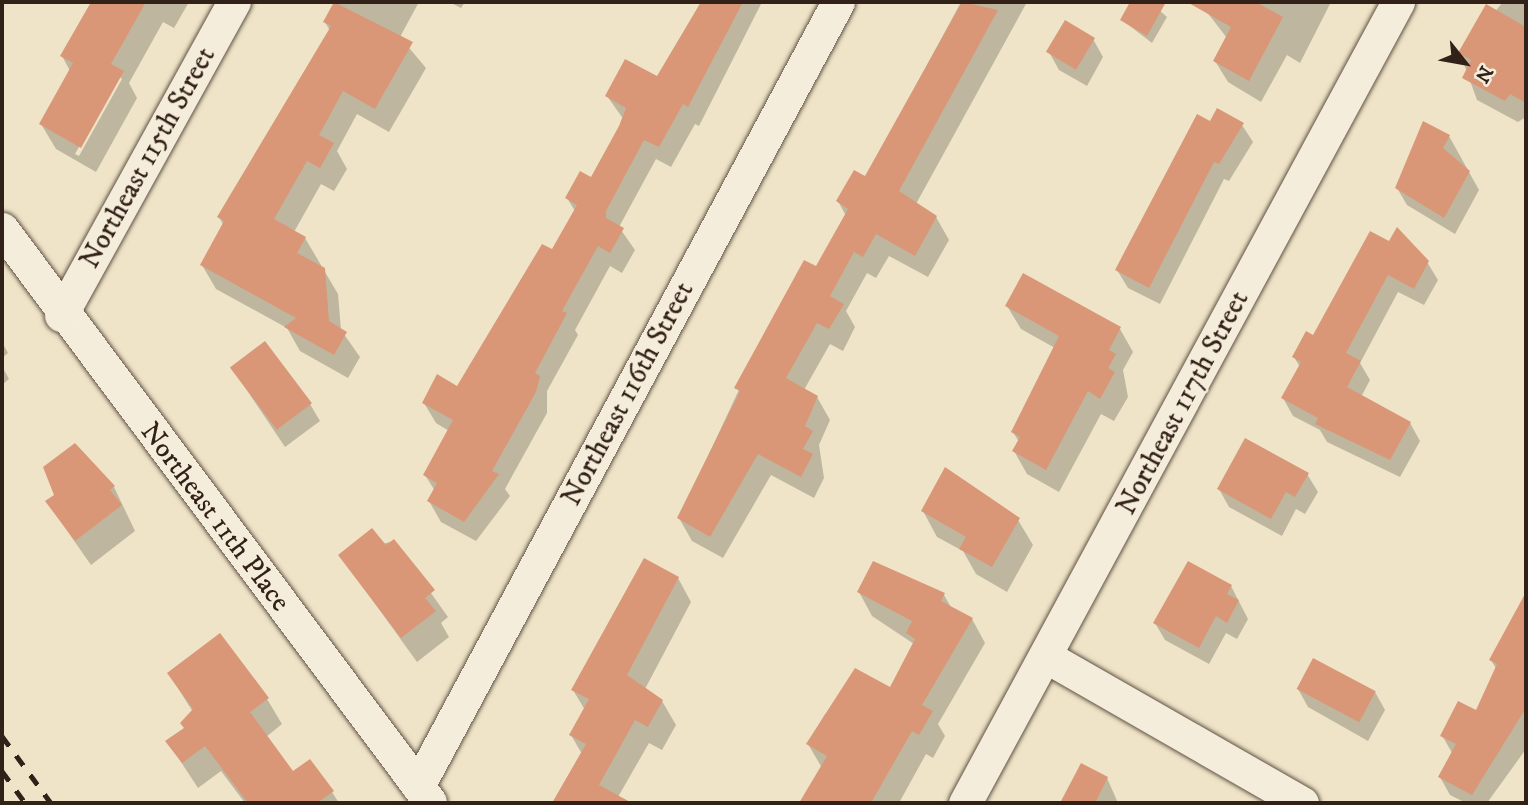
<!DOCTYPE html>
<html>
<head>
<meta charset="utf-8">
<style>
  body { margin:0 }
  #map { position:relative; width:1528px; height:805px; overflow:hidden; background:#efe4c8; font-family:"IM FELL DW Pica",serif }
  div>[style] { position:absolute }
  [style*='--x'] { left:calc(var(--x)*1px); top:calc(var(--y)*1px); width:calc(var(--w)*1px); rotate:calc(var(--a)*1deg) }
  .shadow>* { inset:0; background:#0003 }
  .building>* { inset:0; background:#d99777; transform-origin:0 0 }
  .roads { filter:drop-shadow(0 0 2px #615244) drop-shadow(0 0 2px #615244) }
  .minor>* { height:33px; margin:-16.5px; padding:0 16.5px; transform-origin:16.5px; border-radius:16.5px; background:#f5eddb }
  .rail>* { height:5px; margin-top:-2.5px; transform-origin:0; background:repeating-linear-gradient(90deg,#322118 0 12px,transparent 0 24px) }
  span { translate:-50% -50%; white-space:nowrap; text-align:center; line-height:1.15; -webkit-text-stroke:5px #f5eddb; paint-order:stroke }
  .street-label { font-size:28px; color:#322118 }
  .frame { position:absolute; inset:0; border:4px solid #322118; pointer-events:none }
  .north { position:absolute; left:1430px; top:28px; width:70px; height:70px; -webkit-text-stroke:5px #f5eddb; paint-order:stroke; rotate:121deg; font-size:19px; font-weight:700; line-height:28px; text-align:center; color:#322118 }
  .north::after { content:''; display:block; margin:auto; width:24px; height:32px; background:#322118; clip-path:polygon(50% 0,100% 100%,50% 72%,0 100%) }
</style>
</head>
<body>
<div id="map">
  <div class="shadow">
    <div style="clip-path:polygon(evenodd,93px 2px,189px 2px,174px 28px,163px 22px,129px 83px,137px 98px,96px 172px,56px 149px,41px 124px,70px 71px,62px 56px,93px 2px,119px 76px,122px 79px,79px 156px,75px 154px,119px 76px)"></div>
    <div style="clip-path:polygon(336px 2px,419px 2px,400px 37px,426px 68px,389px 132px,357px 114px,337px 151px,347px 169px,334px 191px,321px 184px,294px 232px,305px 238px,338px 294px,341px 330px,360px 357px,348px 378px,300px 351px,287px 328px,216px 289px,202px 265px,224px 226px,219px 217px,330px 31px,325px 22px)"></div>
    <div style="clip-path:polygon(449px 2px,465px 2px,461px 8px)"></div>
    <div style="clip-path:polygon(701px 2px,762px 2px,699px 126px,695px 124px,671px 167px,656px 159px,619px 227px,635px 250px,622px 273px,610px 266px,575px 330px,578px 335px,547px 391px,547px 413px,505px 489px,510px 496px,476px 541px,441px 522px,429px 501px,435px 491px,425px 475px,449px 431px,436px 423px,424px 403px,458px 389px,553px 251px,575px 211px,567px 198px,592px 179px,624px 120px,607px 96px,657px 78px)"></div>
    <div style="clip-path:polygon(961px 2px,1027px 2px,916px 204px,936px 217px,949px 240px,928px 277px,889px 256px,876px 278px,867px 273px,846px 311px,855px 327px,843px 351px,830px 344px,804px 390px,817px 397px,830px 420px,819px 445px,824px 478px,814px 498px,771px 475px,723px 558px,692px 541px,679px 518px,765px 334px,817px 269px,846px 216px,838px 201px,866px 178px)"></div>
    <div style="clip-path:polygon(1132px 2px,1150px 2px,1167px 17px,1152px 43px,1122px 20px)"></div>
    <div style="clip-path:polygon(1211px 2px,1331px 2px,1300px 63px,1287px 55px,1261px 102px,1228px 82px,1215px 61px,1227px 38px,1206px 11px)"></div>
    <div style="clip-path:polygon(1503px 2px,1526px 2px,1526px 117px,1518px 122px,1477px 100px,1460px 53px)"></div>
    <div style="clip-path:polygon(1093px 39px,1103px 57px,1087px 86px,1059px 70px,1049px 52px)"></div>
    <div style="clip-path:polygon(1210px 124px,1242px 125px,1253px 142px,1229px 181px,1224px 179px,1160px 304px,1128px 288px,1117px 270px)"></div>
    <div style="clip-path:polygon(1449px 136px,1479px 190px,1455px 234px,1407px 205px,1397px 188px)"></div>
    <div style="clip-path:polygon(1371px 233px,1427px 262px,1438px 280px,1424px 305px,1398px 292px,1360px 363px,1370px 380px,1361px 397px,1410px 423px,1420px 441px,1400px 477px,1327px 442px,1320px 430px,1293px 416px,1283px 398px,1300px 367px,1294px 357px,1314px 337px)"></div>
    <div style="clip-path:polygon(1007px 306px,1120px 329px,1133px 352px,1123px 370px,1128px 397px,1114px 421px,1101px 414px,1059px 492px,1027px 474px,1014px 451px,1019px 442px,1013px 432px,1055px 348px,1021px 329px)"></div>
    <div style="clip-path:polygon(2px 342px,8px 353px,2px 358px)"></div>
    <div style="clip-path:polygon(2px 366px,9px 379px,2px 385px)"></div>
    <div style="clip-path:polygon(232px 368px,310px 404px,320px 421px,285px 447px)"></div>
    <div style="clip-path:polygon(1307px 474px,1318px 492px,1305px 514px,1296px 509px,1282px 536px,1229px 507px,1219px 489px)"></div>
    <div style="clip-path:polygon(114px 487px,135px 531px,91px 565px,47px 502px)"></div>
    <div style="clip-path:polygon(923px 511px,1018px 520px,1033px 545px,1007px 592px,976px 574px,963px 551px,937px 537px)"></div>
    <div style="clip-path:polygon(394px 541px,448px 617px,441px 623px,449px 637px,417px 662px,340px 555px)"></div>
    <div style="clip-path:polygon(678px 578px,691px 602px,645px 689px,662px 701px,676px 725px,662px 750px,649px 743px,618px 797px,629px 803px,558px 803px,582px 754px,571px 735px,585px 710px,573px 690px)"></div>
    <div style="clip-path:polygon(1231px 586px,1248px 619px,1237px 639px,1226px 633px,1209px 664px,1165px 640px,1155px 623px)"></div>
    <div style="clip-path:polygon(859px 592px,944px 595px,952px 609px,972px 619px,985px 643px,938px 724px,945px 736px,933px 758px,926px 754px,899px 803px,803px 803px,822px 768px,808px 744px,825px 714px,891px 690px,914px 644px,872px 616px)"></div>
    <div style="clip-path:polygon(1526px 595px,1526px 749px,1487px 803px,1466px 803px,1450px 795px,1440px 777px,1452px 753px,1442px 735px,1476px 712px,1497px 670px,1491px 660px)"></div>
    <div style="clip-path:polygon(169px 674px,267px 699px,282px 724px,266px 737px,293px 773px,332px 792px,339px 803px,245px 803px,221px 771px,198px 788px,168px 742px,185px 729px,193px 712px)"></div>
    <div style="clip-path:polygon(1298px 689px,1375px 692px,1385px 710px,1368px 741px,1308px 707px)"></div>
    <div style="clip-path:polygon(1082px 765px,1107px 778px,1118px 803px,1062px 803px)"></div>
  </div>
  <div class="building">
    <div style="clip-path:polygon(91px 2px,146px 2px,111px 64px,124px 71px,81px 148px,39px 124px,73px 63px,60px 56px)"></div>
    <div style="clip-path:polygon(334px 2px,413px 42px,375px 109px,343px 91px,319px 135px,334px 143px,320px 168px,307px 161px,274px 219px,306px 237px,297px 253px,325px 268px,329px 321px,347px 332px,334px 355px,284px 327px,296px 318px,200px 265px,224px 221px,217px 217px,331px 26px,323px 22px)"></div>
    <div style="clip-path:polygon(701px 2px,743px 2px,688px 107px,683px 104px,659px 147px,644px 140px,606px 211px,606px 218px,624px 228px,610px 253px,598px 246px,562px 311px,567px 313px,535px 373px,540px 376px,536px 392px,492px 471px,499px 474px,464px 522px,427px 501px,437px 483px,423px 475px,453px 420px,422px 403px,437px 374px,457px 386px,542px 244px,552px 249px,577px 205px,565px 198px,580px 171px,591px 177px,619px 126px,626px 108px,605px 96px,625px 59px,657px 76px)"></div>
    <div style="clip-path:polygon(962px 2px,998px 10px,899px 191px,937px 216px,915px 256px,876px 234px,863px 257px,854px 252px,830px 296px,844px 304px,829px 329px,817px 323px,786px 378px,818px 396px,805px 426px,813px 431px,803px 449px,813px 454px,801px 477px,758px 454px,710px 537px,677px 518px,740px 391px,734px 388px,804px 260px,816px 266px,848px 209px,836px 201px,854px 170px,865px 176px)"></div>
    <div style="clip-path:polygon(1130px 2px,1166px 2px,1147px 36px,1120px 20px)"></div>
    <div style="clip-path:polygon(1187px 2px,1256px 2px,1283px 17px,1249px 81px,1213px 61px,1231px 27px)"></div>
    <div style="clip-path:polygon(1486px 4px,1526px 27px,1526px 103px,1510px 94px,1505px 101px,1462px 78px,1471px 60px,1458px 53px)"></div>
    <div style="left:1065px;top:20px;width:35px;height:37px;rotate:31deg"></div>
    <div style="clip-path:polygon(1217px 108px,1244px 123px,1219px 164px,1214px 162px,1149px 288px,1115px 270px,1197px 114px,1210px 121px)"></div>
    <div style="clip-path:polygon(1423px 121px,1450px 135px,1443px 148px,1470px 171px,1444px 218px,1395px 188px)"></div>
    <div style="clip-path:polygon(1397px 227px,1429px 261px,1414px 289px,1388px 275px,1346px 353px,1361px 361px,1347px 387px,1411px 422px,1390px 460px,1315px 424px,1318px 418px,1281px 398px,1301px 362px,1292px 357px,1306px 331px,1313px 335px,1370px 231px,1389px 241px)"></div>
    <div style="clip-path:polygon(1023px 273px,1121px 327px,1109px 350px,1116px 354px,1108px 368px,1115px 372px,1100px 399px,1088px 391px,1046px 470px,1012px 451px,1020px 437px,1011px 432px,1059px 336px,1005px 306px)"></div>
    <div style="left:265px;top:341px;width:78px;height:44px;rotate:53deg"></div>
    <div style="clip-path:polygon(1245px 438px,1309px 473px,1295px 497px,1286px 492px,1271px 519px,1217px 489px)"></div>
    <div style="clip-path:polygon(75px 443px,115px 486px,110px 490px,122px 505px,75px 541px,45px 501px,54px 495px,43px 467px)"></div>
    <div style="clip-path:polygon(945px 467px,1020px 518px,992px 567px,959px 549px,966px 537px,921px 511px)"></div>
    <div style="clip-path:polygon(372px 528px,386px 545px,394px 539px,435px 590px,425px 598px,436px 611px,401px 638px,338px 555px)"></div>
    <div style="clip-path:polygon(644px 558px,679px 577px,627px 675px,663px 700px,648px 727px,635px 720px,599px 785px,632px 803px,552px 803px,586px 744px,569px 735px,589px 699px,571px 690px)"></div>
    <div style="clip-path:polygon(873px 561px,945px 593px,941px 601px,973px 618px,922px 705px,933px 711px,919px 735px,912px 731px,871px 803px,799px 803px,827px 756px,806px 744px,855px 668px,890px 687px,915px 639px,906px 633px,912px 621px,857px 592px)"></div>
    <div style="clip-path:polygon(1188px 561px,1232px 585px,1227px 594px,1239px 600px,1227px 623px,1216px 616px,1199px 648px,1153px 623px)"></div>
    <div style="clip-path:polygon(1526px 592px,1526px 708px,1472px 795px,1438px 777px,1456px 744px,1440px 736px,1458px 701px,1476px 710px,1497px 664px,1489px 660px)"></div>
    <div style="clip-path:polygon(220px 633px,269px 698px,250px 712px,293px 771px,310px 759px,334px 791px,317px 803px,248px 803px,205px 746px,182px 763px,165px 741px,184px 728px,180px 723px,193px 709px,167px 673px)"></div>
    <div style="left:1313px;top:658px;width:71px;height:35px;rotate:28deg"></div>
    <div style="clip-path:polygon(1081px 763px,1108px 777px,1095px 803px,1060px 803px)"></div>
  </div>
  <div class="roads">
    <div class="minor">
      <div style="--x:2;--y:229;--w:715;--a:53.24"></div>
      <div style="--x:61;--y:315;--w:358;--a:-61.1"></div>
      <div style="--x:1047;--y:657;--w:294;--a:29.8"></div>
      <div style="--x:418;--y:786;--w:889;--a:-61.82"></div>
      <div style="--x:965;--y:803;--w:911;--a:-61.61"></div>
    </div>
  </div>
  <div class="rail">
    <div style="--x:2;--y:736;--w:83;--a:53.8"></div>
    <div style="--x:2;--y:771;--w:39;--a:54"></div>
  </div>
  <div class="street-label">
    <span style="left:148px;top:158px;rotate:-61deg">Northeast 115th Street</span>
    <span style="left:628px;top:394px;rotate:-62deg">Northeast 116th Street</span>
    <span style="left:1183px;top:403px;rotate:-62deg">Northeast 117th Street</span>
    <span style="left:215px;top:517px;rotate:53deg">Northeast 11th Place</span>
  </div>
  <div class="frame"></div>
  <div class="north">N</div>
</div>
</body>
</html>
